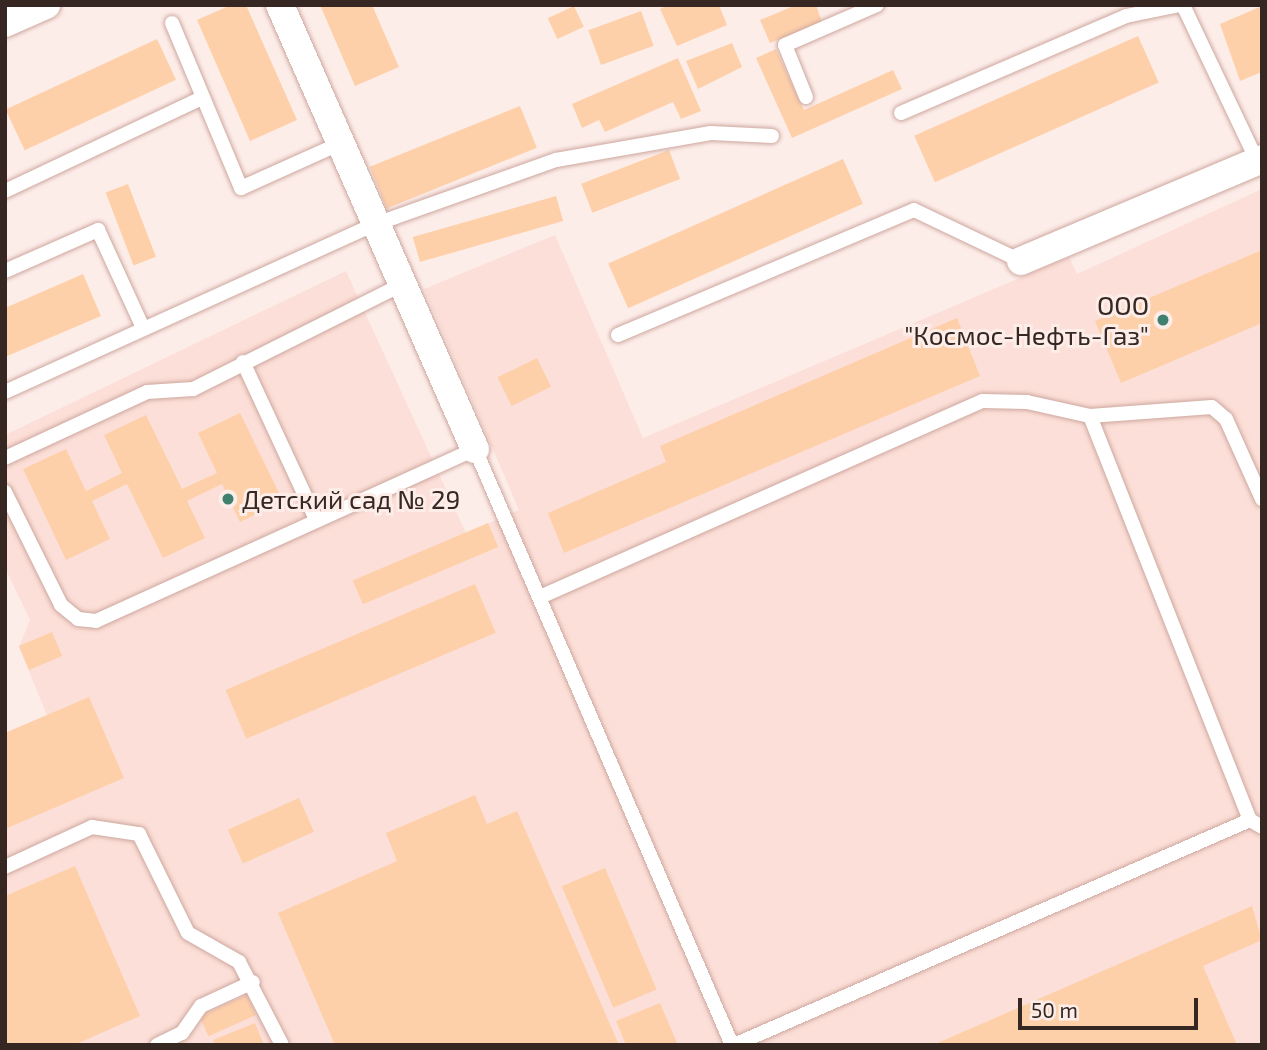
<!DOCTYPE html>
<html>
<head>
<meta charset="utf-8">
<style>
  body { margin:0 }
  #map { position:relative; width:1267px; height:1050px; overflow:hidden; background:#fdede9; font-family:"Exo 2",sans-serif }
  div>[style] { position:absolute }
  [style*='--x'] { left:calc(var(--x)*1px); top:calc(var(--y)*1px); width:calc(var(--w)*1px); rotate:calc(var(--a)*1deg) }
  .built>* { inset:0; background:#fcdfd8 }
  .building>* { inset:0; background:#fed0aa; transform-origin:0 0 }
  .roads { filter:drop-shadow(0 0 2px #cda79e) drop-shadow(0 0 2px #cda79e) }
  .service>* { height:14px; margin:-7px; padding:0 7px; transform-origin:7px; border-radius:7px; background:#fff }
  .minor>* { height:28px; margin:-14px; padding:0 14px; transform-origin:14px; border-radius:14px; background:#fff }
  .dots>* { width:19px; height:19px; translate:-50% -50%; box-sizing:border-box; border:4px solid #fdede9; border-radius:50% }
  span { translate:-50% -50%; white-space:nowrap; text-align:center; line-height:1.15; -webkit-text-stroke:6px #fdede9; paint-order:stroke }
  .poi-label { font-size:26px; color:#362723 }
  .right { translate:-100% -50%; text-align:right }
  .left { translate:0 -50%; text-align:left }
  .frame { position:absolute; inset:0; border:7px solid #362723; pointer-events:none }
  .scale { position:absolute; left:1018px; top:998px; width:180px; height:32px; box-sizing:border-box; border:4px solid #362723; border-top:0; padding-left:9px; font-size:21px; line-height:24px; white-space:nowrap; color:#362723; -webkit-text-stroke:5px #fdede9; paint-order:stroke }
</style>
</head>
<body>
<div id="map">
  <div class="built">
    <div style="clip-path:polygon(1262px 189px,1262px 1045px,5px 1045px,5px 733px,47px 715px,19px 647px,30px 620px,5px 568px,5px 435px,346px 271px,466px 533px,519px 510px,424px 289px,555px 235px,643px 438px,1069px 257px,1077px 274px)"></div>
  </div>
  <div class="building">
    <div style="clip-path:polygon(231px 5px,246px 5px,297px 120px,250px 141px,197px 20px)"></div>
    <div style="clip-path:polygon(320px 5px,372px 5px,399px 67px,355px 86px)"></div>
    <div style="clip-path:polygon(668px 5px,719px 5px,727px 25px,677px 46px,660px 9px)"></div>
    <div style="clip-path:polygon(796px 5px,816px 5px,822px 22px,770px 43px,760px 20px)"></div>
    <div style="left:574px;top:6px;width:23px;height:29px;rotate:65deg"></div>
    <div style="clip-path:polygon(1262px 6px,1262px 72px,1240px 81px,1220px 24px)"></div>
    <div style="left:641px;top:11px;width:37px;height:56px;rotate:70deg"></div>
    <div style="left:1138px;top:36px;width:51px;height:245px;rotate:66deg"></div>
    <div style="left:157px;top:39px;width:45px;height:167px;rotate:65deg"></div>
    <div style="clip-path:polygon(732px 43px,742px 67px,698px 89px,686px 61px)"></div>
    <div style="clip-path:polygon(776px 49px,804px 110px,893px 70px,902px 89px,792px 138px,756px 58px)"></div>
    <div style="clip-path:polygon(678px 58px,701px 111px,681px 119px,673px 102px,605px 132px,599px 120px,582px 128px,572px 104px)"></div>
    <div style="left:520px;top:106px;width:45px;height:162px;rotate:68deg"></div>
    <div style="left:669px;top:150px;width:31px;height:94px;rotate:69deg"></div>
    <div style="left:843px;top:159px;width:49px;height:257px;rotate:66deg"></div>
    <div style="left:128px;top:184px;width:78px;height:24px;rotate:69deg"></div>
    <div style="left:556px;top:196px;width:26px;height:149px;rotate:74deg"></div>
    <div style="clip-path:polygon(1262px 250px,1262px 323px,1121px 383px,1095px 321px)"></div>
    <div style="clip-path:polygon(83px 274px,101px 316px,5px 357px,5px 308px)"></div>
    <div style="clip-path:polygon(957px 318px,980px 376px,564px 553px,548px 513px,666px 462px,660px 446px)"></div>
    <div style="left:537px;top:358px;width:32px;height:44px;rotate:64deg"></div>
    <div style="clip-path:polygon(240px 413px,283px 501px,240px 522px,222px 484px,187px 501px,205px 538px,163px 558px,127px 484px,92px 501px,110px 539px,66px 560px,23px 469px,66px 449px,86px 491px,122px 473px,104px 435px,146px 415px,182px 489px,217px 473px,198px 433px)"></div>
    <div style="left:488px;top:523px;width:26px;height:147px;rotate:67deg"></div>
    <div style="left:475px;top:584px;width:53px;height:271px;rotate:67deg"></div>
    <div style="left:52px;top:632px;width:26px;height:36px;rotate:67deg"></div>
    <div style="clip-path:polygon(89px 697px,124px 778px,5px 829px,5px 733px)"></div>
    <div style="clip-path:polygon(475px 795px,487px 824px,517px 811px,619px 1045px,335px 1045px,278px 913px,397px 861px,386px 833px)"></div>
    <div style="left:299px;top:798px;width:37px;height:78px;rotate:66deg"></div>
    <div style="clip-path:polygon(75px 866px,140px 1016px,74px 1045px,5px 1045px,5px 896px)"></div>
    <div style="left:605px;top:868px;width:132px;height:47px;rotate:67deg"></div>
    <div style="clip-path:polygon(1252px 906px,1262px 940px,1203px 966px,1237px 1045px,933px 1045px)"></div>
    <div style="left:247px;top:995px;width:22px;height:52px;rotate:66deg"></div>
    <div style="clip-path:polygon(660px 1003px,678px 1045px,626px 1045px,616px 1021px)"></div>
    <div style="clip-path:polygon(255px 1023px,264px 1045px,215px 1045px,213px 1040px)"></div>
  </div>
  <div class="roads">
    <div class="service">
      <div style="--x:1183;--y:5;--w:173;--a:64.6"></div>
      <div style="--x:172;--y:23;--w:179;--a:67.3"></div>
      <div style="--x:241;--y:188;--w:110;--a:-24.2"></div>
      <div style="--x:806;--y:97;--w:56;--a:-112"></div>
      <div style="--x:785;--y:45;--w:100;--a:-23.5"></div>
      <div style="--x:901;--y:113;--w:245;--a:-23.3"></div>
      <div style="--x:1126;--y:16;--w:54;--a:-11.7"></div>
      <div style="--x:5;--y:191;--w:218;--a:-25.3"></div>
      <div style="--x:5;--y:271;--w:102;--a:-23.8"></div>
      <div style="--x:98;--y:230;--w:108;--a:65.3"></div>
      <div style="--x:618;--y:335;--w:321;--a:-22.9"></div>
      <div style="--x:914;--y:210;--w:119;--a:25.5"></div>
      <div style="--x:243;--y:362;--w:173;--a:65.1"></div>
      <div style="--x:5;--y:392;--w:407;--a:-24.4"></div>
      <div style="--x:376;--y:224;--w:191;--a:-19.6"></div>
      <div style="--x:556;--y:160;--w:157;--a:-9.9"></div>
      <div style="--x:711;--y:133;--w:61;--a:2.8"></div>
      <div style="--x:1090;--y:416;--w:435;--a:68.4"></div>
      <div style="--x:1250;--y:820;--w:14;--a:30"></div>
      <div style="--x:5;--y:458;--w:157;--a:-24.9"></div>
      <div style="--x:147;--y:392;--w:46;--a:-3.7"></div>
      <div style="--x:193;--y:389;--w:235;--a:-26.6"></div>
      <div style="--x:5;--y:492;--w:126;--a:63.6"></div>
      <div style="--x:61;--y:605;--w:22;--a:39"></div>
      <div style="--x:78;--y:619;--w:18;--a:6"></div>
      <div style="--x:96;--y:621;--w:416;--a:-24.4"></div>
      <div style="--x:475;--y:449;--w:649;--a:66.67"></div>
      <div style="--x:540;--y:597;--w:484;--a:-23.9"></div>
      <div style="--x:983;--y:401;--w:44;--a:1.3"></div>
      <div style="--x:1027;--y:402;--w:65;--a:12.5"></div>
      <div style="--x:1090;--y:416;--w:122;--a:-4.2"></div>
      <div style="--x:1212;--y:407;--w:18;--a:41"></div>
      <div style="--x:1226;--y:419;--w:88;--a:65.8"></div>
      <div style="--x:5;--y:867;--w:96;--a:-24.7"></div>
      <div style="--x:92;--y:827;--w:48;--a:8.5"></div>
      <div style="--x:139;--y:834;--w:110;--a:63.7"></div>
      <div style="--x:188;--y:933;--w:59;--a:29.6"></div>
      <div style="--x:239;--y:962;--w:93;--a:62.6"></div>
      <div style="--x:157;--y:1045;--w:28;--a:-26"></div>
      <div style="--x:182;--y:1033;--w:33;--a:-55"></div>
      <div style="--x:201;--y:1006;--w:57;--a:-24.8"></div>
      <div style="--x:734;--y:1045;--w:563;--a:-23.56"></div>
    </div>
    <div class="minor">
      <div style="--x:280;--y:5;--w:485;--a:66.3"></div>
      <div style="--x:5;--y:23;--w:45;--a:-23.7"></div>
      <div style="--x:1021;--y:261;--w:262;--a:-22.9"></div>
    </div>
  </div>
  <div class="dots">
    <div style="left:1163px;top:320px;background:#40806f"></div>
    <div style="left:228px;top:499px;background:#40806f"></div>
  </div>
  <div class="poi-label">
    <span class="right" style="left:1149px;top:320px">ООО<br>"Космос-Нефть-Газ"</span>
    <span class="left" style="left:242px;top:499px">Детский сад № 29</span>
  </div>
  <div class="frame"></div>
  <div class="scale">50 m</div>
</div>
</body>
</html>
